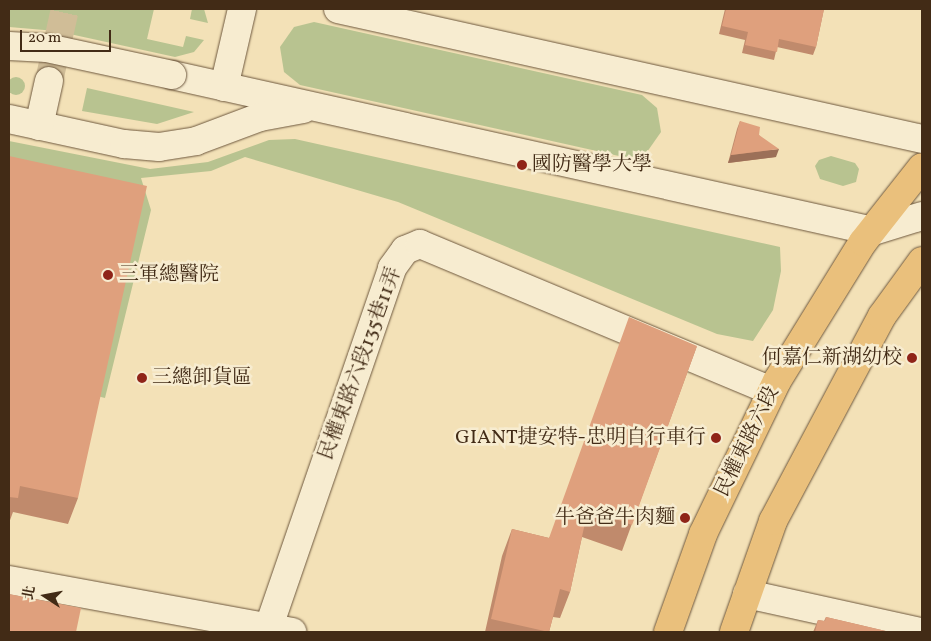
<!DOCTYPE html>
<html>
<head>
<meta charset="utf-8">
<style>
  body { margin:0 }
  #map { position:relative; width:931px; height:641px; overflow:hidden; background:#f3e1b7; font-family:Vollkorn,"Noto Serif TC",serif }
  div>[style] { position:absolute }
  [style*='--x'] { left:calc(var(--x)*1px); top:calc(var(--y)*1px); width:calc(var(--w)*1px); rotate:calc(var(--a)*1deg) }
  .green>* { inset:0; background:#b8c390 }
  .round { border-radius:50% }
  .minor-tunnel>* { height:28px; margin-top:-14px; transform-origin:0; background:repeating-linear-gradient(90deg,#d0bd97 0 28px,transparent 0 42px) }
  .roads { filter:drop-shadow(0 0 1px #6e583e) drop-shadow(0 0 1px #6e583e) }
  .minor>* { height:28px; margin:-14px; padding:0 14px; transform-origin:14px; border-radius:14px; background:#f7ecd0 }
  .major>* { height:28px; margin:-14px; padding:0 14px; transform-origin:14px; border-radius:14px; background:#eac07c }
  .bridges { filter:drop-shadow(0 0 1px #6e583e) drop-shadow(0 0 1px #6e583e) }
  .minor-bridge>* { height:28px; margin:-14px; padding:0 14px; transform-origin:14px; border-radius:14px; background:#f7ecd0 }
  .wall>* { inset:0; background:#c08a6c }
  .shaded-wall>* { inset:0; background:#9c7058 }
  .building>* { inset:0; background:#dfa07d }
  .dots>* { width:14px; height:14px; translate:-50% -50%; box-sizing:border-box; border:2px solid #f7ecd0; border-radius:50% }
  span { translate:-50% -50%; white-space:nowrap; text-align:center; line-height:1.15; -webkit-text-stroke:5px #f7ecd0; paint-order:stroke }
  .poi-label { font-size:20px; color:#422b16 }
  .left { translate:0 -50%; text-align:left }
  .right { translate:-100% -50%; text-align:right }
  .street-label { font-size:20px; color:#422b16 }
  .frame { position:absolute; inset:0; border:10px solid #422b16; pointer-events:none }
  .north { position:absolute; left:20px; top:571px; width:50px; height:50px; -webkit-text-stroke:4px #f7ecd0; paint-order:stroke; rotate:281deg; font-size:14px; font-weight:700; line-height:20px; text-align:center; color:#422b16 }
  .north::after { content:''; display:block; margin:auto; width:18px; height:22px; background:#422b16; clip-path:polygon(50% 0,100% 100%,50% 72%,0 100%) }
  .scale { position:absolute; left:20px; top:30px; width:91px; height:22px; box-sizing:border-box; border:2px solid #422b16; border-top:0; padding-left:6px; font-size:15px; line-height:18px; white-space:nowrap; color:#422b16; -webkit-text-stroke:4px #f7ecd0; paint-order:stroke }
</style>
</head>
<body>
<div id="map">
  <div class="green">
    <div style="clip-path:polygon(9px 9px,154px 9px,147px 39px,183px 47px,186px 36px,204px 40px,194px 52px,175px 57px,56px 31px,9px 27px)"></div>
    <div style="clip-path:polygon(192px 9px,204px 9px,208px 23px,190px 19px)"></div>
    <div style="clip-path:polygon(314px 22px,642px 95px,657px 108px,661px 132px,647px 152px,628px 158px,300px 85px,284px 72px,280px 47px,294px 27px)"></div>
    <div class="round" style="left:7px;top:77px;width:18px;height:18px"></div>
    <div style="clip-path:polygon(87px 88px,194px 112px,157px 124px,82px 111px)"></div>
    <div style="clip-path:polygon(295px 139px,780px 247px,781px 271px,773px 310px,753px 341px,717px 334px,398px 202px,245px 157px,211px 171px,141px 178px,151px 210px,105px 398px,97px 396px,9px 183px,9px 141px,150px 169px,208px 162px,269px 140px)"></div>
    <div style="clip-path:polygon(831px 156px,855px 163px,859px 169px,856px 182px,843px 186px,820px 179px,815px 166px,819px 160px)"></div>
  </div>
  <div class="minor-tunnel">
    <div style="--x:49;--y:81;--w:74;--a:-77.5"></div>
  </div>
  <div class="roads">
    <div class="minor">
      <div style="--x:338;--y:9;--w:598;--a:12.55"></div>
      <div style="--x:172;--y:75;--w:718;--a:12.55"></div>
      <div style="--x:873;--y:231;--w:51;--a:-17"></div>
      <div style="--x:224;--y:87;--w:80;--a:-77"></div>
      <div style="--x:9;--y:119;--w:118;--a:12.3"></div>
      <div style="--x:124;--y:144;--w:35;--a:5"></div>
      <div style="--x:159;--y:147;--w:37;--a:-9"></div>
      <div style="--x:196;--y:141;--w:68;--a:-20.6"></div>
      <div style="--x:260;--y:117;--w:44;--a:-10.5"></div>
      <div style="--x:39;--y:126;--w:46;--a:-77.5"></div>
      <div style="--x:9;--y:580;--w:288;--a:10.4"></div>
      <div style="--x:747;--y:594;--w:177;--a:12.4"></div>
      <div style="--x:267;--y:632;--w:385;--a:-71"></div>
      <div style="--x:392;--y:268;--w:22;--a:-54"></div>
      <div style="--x:405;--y:250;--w:16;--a:-22"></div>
      <div style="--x:420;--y:244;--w:381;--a:22.7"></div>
    </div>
    <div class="major">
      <div style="--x:668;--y:632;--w:104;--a:-70.3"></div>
      <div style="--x:703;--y:534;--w:170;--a:-64.2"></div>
      <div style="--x:777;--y:381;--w:163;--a:-58.3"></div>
      <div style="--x:863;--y:242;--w:95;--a:-51.8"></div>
      <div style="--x:734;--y:632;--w:118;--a:-70.6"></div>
      <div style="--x:773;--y:521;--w:232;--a:-62"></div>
      <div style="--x:882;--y:316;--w:68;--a:-54"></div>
    </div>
  </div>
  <div class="bridges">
    <div class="minor-bridge">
      <div style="--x:9;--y:46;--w:38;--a:3"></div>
      <div style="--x:47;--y:48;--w:128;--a:12.2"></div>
    </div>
  </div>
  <div class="wall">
    <div style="clip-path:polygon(725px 9px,824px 9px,816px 47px,813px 55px,777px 47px,774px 60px,742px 53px,745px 40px,719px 34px)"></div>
    <div style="clip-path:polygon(740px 121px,759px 135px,776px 157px,728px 163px,737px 129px)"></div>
    <div style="clip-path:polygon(9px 156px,78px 498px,68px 524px,13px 512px,9px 523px)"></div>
    <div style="clip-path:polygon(697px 346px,622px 551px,582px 537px,570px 592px,560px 618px,553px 617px,549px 632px,485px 632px,502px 556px,512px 529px,549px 538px)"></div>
    <div style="clip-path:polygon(826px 617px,890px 632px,813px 632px,818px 620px,824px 621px)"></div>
  </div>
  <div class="shaded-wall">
    <div style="clip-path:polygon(779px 149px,776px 157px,728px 163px,731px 155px)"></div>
  </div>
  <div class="building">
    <div style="clip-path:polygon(726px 9px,824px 9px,816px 47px,779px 39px,777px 52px,745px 45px,748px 32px,722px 26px)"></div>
    <div style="clip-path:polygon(740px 121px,760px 127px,759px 135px,779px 149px,731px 155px)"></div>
    <div style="clip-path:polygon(9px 156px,147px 186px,78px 498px,20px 486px,18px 498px,9px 497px)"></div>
    <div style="clip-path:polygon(629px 317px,697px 346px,632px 525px,588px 509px,570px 592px,560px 589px,549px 632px,491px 619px,512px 529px,549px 538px)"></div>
    <div style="clip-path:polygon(9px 594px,81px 608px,76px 632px,9px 632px)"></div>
    <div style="clip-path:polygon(826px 617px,890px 632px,815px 632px,818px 620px,825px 621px)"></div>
  </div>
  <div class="dots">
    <div style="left:522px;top:165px;background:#8f2418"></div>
    <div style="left:108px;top:275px;background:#8f2418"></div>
    <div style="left:912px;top:358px;background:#8f2418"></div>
    <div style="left:142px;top:378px;background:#8f2418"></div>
    <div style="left:716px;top:438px;background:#8f2418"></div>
    <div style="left:685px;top:518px;background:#8f2418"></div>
  </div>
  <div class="poi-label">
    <span class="left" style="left:532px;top:165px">國防醫學大學</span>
    <span class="left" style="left:119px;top:275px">三軍總醫院</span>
    <span class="right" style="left:902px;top:358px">何嘉仁新湖幼校</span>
    <span class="left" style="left:152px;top:378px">三總卸貨區</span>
    <span class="right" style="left:706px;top:438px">GIANT捷安特-忠明自行車行</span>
    <span class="right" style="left:675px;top:518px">牛爸爸牛肉麵</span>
  </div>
  <div class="street-label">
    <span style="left:361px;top:364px;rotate:-70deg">民權東路六段135巷11弄</span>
    <span style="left:748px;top:442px;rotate:-64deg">民權東路六段</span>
  </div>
  <div class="frame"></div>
  <div class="north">北</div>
  <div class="scale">20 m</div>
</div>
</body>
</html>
